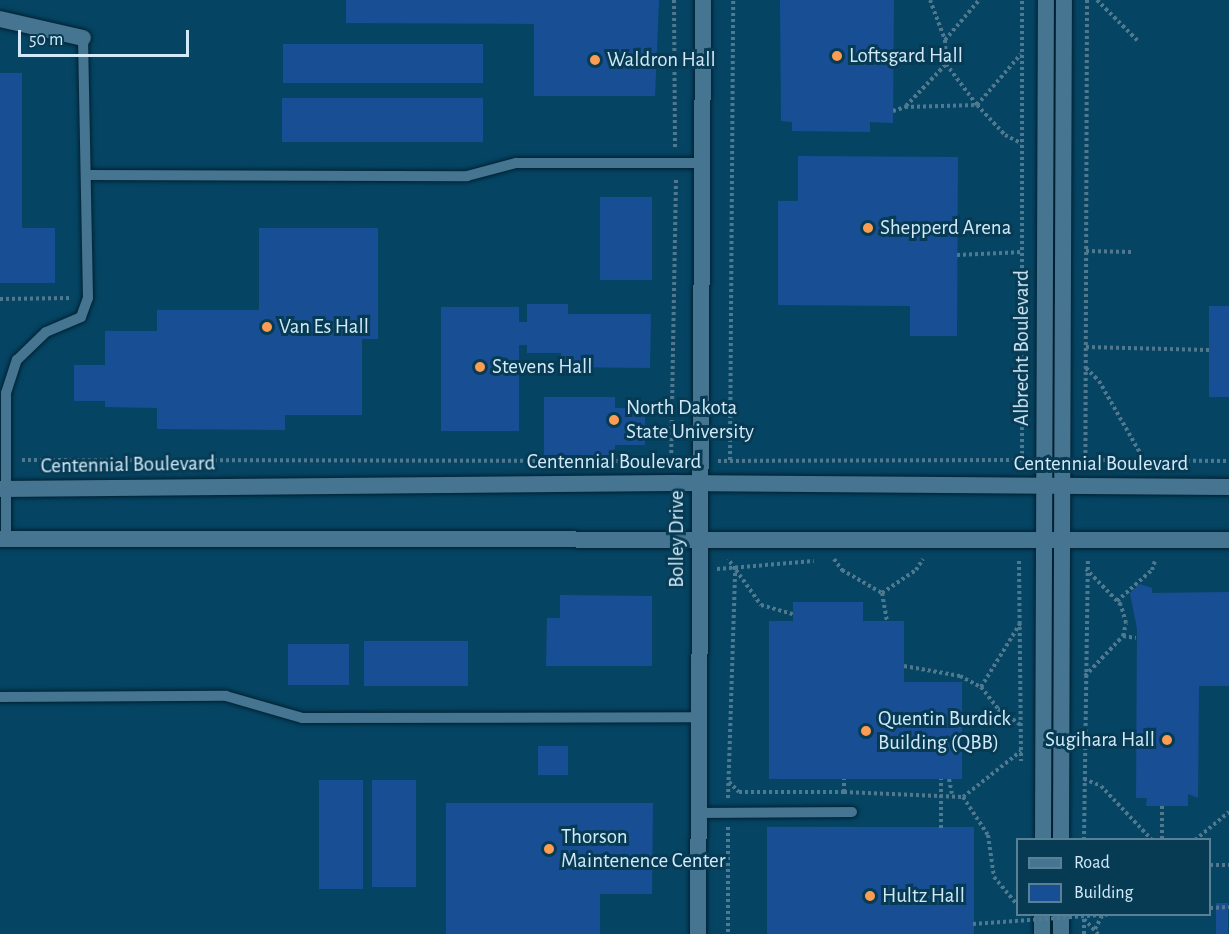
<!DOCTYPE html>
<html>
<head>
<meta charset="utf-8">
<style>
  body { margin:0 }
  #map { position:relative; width:1229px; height:934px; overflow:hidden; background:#073b54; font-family:"Alegreya Sans",sans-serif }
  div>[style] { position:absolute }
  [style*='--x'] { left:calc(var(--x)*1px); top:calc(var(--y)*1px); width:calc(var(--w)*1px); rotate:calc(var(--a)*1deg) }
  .built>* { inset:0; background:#054563 }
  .building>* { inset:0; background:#184e94; transform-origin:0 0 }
  .path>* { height:4px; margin-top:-2px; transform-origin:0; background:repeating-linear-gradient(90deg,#50798f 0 3px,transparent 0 6px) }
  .roads { filter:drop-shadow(0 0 2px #002133) drop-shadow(0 0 2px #002133) }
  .service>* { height:10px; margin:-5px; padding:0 5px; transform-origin:5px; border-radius:5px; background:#467591 }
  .minor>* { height:16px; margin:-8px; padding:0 8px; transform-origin:8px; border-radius:8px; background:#467591 }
  .path-bridge>* { height:4px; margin-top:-2px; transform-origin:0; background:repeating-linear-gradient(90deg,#50798f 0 3px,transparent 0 6px) }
  .dots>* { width:16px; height:16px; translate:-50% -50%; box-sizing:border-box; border:3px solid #073b54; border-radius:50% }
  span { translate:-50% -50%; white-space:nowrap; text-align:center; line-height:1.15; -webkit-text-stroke:6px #073b54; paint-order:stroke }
  .poi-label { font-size:21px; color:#d1e9f9 }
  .left { translate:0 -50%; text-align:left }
  .right { translate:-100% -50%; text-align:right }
  .street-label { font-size:21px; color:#d1e9f9 }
  .legend { position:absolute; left:1016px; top:838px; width:195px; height:78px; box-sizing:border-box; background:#073b54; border:2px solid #588196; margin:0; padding:8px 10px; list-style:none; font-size:18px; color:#d1e9f9 }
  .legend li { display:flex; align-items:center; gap:12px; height:30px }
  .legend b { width:30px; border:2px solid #588196 }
  .scale { position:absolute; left:18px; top:30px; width:171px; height:27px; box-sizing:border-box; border:3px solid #d1e9f9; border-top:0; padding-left:8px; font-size:18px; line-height:21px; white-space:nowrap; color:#d1e9f9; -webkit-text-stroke:4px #073b54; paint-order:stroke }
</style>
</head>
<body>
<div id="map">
  <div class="built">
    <div style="clip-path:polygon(evenodd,0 0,1229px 0,1229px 934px,0 934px,0 0,1018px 840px,1210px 840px,1210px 914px,1018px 914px,1018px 840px)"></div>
  </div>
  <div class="building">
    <div style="clip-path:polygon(346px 0,659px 0,655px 96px,534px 96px,534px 24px,346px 23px)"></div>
    <div style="clip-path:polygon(780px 0,894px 0,893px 123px,870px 122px,870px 132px,792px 131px,792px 122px,781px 121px)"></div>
    <div style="left:283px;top:44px;width:200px;height:39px"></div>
    <div style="clip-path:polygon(0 73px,22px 73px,22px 228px,55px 228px,55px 283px,0 283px)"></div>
    <div style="left:282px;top:98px;width:201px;height:44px"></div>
    <div style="clip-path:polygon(798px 156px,958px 157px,957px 336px,910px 336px,910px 306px,778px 305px,778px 201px,798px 201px)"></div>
    <div style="left:600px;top:197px;width:52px;height:83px"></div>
    <div style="clip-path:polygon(259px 228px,378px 228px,378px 339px,362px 339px,362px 415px,285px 415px,285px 430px,157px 429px,157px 408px,105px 407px,105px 401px,74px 401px,74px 365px,105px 365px,105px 331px,157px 331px,157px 310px,259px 310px)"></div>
    <div style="clip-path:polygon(527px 304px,568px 304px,568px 314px,651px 314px,650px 368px,561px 367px,561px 353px,527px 353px,527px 345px,519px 345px,519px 431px,441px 431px,441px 307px,519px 307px,519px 322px,527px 322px)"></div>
    <div style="left:1209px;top:306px;width:20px;height:91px"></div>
    <div style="clip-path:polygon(544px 397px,615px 397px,615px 408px,645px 408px,645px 445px,615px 445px,615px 455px,544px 455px)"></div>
    <div style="clip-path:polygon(1140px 584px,1152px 588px,1152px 593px,1229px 592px,1229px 686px,1199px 686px,1198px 798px,1188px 794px,1188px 806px,1146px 806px,1147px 798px,1136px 798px,1137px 629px,1130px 593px)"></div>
    <div style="clip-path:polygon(560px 595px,652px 596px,652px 666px,546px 666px,547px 618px,560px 618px)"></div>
    <div style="clip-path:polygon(793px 602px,863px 602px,863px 621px,904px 621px,904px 682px,962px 682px,962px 779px,769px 779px,769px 621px,793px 621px)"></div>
    <div style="left:364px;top:641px;width:104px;height:45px"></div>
    <div style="left:288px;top:644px;width:61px;height:41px"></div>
    <div style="left:538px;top:746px;width:30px;height:29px"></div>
    <div style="left:319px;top:780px;width:44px;height:109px"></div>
    <div style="left:372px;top:780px;width:44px;height:107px"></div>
    <div style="clip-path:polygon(446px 803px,653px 803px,652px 894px,600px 894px,600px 934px,446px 934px)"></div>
    <div style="left:767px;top:827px;width:207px;height:107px"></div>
    <div style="left:1216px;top:903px;width:12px;height:31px"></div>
  </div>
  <div class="path">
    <div style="--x:674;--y:0;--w:147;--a:89.6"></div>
    <div style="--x:930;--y:0;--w:43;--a:69.4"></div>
    <div style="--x:945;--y:40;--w:24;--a:88"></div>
    <div style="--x:946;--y:64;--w:51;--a:52.9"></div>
    <div style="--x:977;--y:105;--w:41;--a:47"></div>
    <div style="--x:1005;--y:135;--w:18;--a:27"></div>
    <div style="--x:1087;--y:0;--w:460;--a:90.2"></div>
    <div style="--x:1085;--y:460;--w:144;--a:0.4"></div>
    <div style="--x:1097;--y:0;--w:59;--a:45"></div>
    <div style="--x:945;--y:40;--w:52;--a:-49.6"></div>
    <div style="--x:906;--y:106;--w:58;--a:-46.4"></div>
    <div style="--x:893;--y:111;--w:13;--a:-18"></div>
    <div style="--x:905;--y:107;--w:72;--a:-1.6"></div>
    <div style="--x:977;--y:105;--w:67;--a:-49.2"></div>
    <div style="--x:1086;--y:251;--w:46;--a:1.2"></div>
    <div style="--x:957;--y:255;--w:65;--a:-2.6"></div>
    <div style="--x:0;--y:299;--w:71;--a:-0.8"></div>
    <div style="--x:1086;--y:347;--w:123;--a:1.4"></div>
    <div style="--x:1086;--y:368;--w:18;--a:45"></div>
    <div style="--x:1099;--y:381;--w:91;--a:60.3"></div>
    <div style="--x:22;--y:460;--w:613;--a:0.09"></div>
    <div style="--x:730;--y:460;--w:460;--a:-89.6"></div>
    <div style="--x:718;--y:461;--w:304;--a:-0.2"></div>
    <div style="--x:1022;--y:460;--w:460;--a:-90"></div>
    <div style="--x:671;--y:465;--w:286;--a:-89"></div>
    <div style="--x:674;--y:522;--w:20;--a:-90"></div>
    <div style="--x:834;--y:559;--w:14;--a:54"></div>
    <div style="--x:842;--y:570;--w:46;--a:29.9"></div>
    <div style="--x:882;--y:593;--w:41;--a:-34.1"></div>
    <div style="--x:916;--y:570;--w:13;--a:-58"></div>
    <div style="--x:1019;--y:561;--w:200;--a:89.4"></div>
    <div style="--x:717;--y:569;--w:97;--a:-4.7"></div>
    <div style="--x:736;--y:570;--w:43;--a:54.5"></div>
    <div style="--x:761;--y:605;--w:33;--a:16"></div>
    <div style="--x:882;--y:593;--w:28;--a:80"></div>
    <div style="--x:1117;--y:601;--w:47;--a:-41.5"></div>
    <div style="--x:1152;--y:570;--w:9;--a:-72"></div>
    <div style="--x:1123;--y:636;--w:13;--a:9"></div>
    <div style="--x:904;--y:666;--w:57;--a:10.1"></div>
    <div style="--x:960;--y:676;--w:24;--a:28"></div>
    <div style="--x:981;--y:687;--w:28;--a:52"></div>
    <div style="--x:998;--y:709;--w:28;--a:35"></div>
    <div style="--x:1085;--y:676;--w:55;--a:-46.5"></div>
    <div style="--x:1123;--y:636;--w:13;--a:-77"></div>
    <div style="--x:1126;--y:623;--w:19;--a:-106"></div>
    <div style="--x:1121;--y:605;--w:50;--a:-134.2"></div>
    <div style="--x:981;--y:687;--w:76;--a:-58.4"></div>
    <div style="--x:949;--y:779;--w:15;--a:79"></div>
    <div style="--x:1084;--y:779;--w:18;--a:22"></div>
    <div style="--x:1101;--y:786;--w:74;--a:46.6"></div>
    <div style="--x:729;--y:782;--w:14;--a:45"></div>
    <div style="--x:739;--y:792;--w:105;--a:0"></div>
    <div style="--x:844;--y:792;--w:13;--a:-90"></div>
    <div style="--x:844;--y:792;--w:119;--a:2.4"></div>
    <div style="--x:963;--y:797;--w:74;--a:-38.4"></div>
    <div style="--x:963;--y:797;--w:45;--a:56.7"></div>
    <div style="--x:988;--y:835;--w:42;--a:81.9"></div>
    <div style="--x:994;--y:877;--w:38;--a:50"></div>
    <div style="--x:728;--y:798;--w:229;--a:-88.2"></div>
    <div style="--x:735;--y:569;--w:12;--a:-125"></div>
    <div style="--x:1162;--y:806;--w:34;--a:90"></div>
    <div style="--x:728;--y:827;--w:107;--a:90"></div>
    <div style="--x:1084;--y:840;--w:279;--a:-89.2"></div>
    <div style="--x:1195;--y:840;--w:44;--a:-39.5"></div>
    <div style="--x:1210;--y:865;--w:19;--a:0"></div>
    <div style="--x:1210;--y:908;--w:19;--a:-3"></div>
    <div style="--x:1084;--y:919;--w:21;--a:47"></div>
    <div style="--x:1095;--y:929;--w:17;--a:-62"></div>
    <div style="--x:1084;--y:934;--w:20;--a:-90"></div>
  </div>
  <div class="roads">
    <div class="service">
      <div style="--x:86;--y:175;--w:381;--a:0.2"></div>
      <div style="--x:467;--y:176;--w:51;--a:-14.9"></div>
      <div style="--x:516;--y:163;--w:187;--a:0"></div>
      <div style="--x:6;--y:539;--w:146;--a:-90"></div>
      <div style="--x:6;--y:393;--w:35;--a:-72"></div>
      <div style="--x:17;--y:360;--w:40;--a:-44"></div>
      <div style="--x:46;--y:332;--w:38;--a:-23"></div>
      <div style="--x:81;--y:317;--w:20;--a:-70"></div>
      <div style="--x:88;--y:298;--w:260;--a:-91.1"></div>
      <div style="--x:0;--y:697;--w:226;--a:-0.3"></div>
      <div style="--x:226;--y:696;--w:79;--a:16.1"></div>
      <div style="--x:302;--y:718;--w:397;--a:-0.1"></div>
      <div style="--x:699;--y:813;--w:153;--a:-0.4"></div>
    </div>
    <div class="minor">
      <div style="--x:0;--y:19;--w:85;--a:12.9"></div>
      <div style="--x:0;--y:489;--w:673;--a:-0.51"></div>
      <div style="--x:673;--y:483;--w:556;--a:0.41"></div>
      <div style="--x:0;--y:539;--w:1229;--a:0.05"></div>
      <div style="--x:1043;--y:840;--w:840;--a:-89.8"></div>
      <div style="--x:1061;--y:840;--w:840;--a:-89.8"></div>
      <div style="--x:698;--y:934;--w:934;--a:-89.69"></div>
      <div style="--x:1042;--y:934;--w:20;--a:-90"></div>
      <div style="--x:1061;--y:934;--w:20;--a:-90"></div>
    </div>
  </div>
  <div class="path-bridge">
    <div style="--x:941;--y:828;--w:49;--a:-90"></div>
    <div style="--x:973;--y:924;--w:138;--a:-4.1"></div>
  </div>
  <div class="dots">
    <div style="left:837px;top:56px;background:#fc9d53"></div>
    <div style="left:595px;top:60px;background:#fc9d53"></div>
    <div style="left:868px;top:228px;background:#fc9d53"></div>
    <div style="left:267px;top:327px;background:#fc9d53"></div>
    <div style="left:480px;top:367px;background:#fc9d53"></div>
    <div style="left:614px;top:420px;background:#fc9d53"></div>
    <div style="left:866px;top:731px;background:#fc9d53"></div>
    <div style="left:1167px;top:740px;background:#fc9d53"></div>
    <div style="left:549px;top:849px;background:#fc9d53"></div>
    <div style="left:870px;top:896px;background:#fc9d53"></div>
  </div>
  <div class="poi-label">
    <span class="left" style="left:849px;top:56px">Loftsgard Hall</span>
    <span class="left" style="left:607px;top:60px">Waldron Hall</span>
    <span class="left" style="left:880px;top:228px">Shepperd Arena</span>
    <span class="left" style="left:279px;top:327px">Van Es Hall</span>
    <span class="left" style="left:492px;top:367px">Stevens Hall</span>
    <span class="left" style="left:626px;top:420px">North Dakota<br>State University</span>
    <span class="left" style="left:878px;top:731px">Quentin Burdick<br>Building (QBB)</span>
    <span class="right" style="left:1155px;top:740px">Sugihara Hall</span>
    <span class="left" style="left:561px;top:849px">Thorson<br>Maintenence Center</span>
    <span class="left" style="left:882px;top:896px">Hultz Hall</span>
  </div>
  <div class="street-label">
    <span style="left:1022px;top:348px;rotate:-90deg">Albrecht Boulevard</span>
    <span style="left:614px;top:462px">Centennial Boulevard</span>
    <span style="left:1101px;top:464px">Centennial Boulevard</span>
    <span style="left:128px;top:465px;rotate:-1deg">Centennial Boulevard</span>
    <span style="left:677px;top:539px;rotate:-90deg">Bolley Drive</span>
  </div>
  <ul class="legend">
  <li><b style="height:8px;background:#467591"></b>Road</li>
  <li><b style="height:16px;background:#184e94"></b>Building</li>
  </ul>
  <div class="scale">50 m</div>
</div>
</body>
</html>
